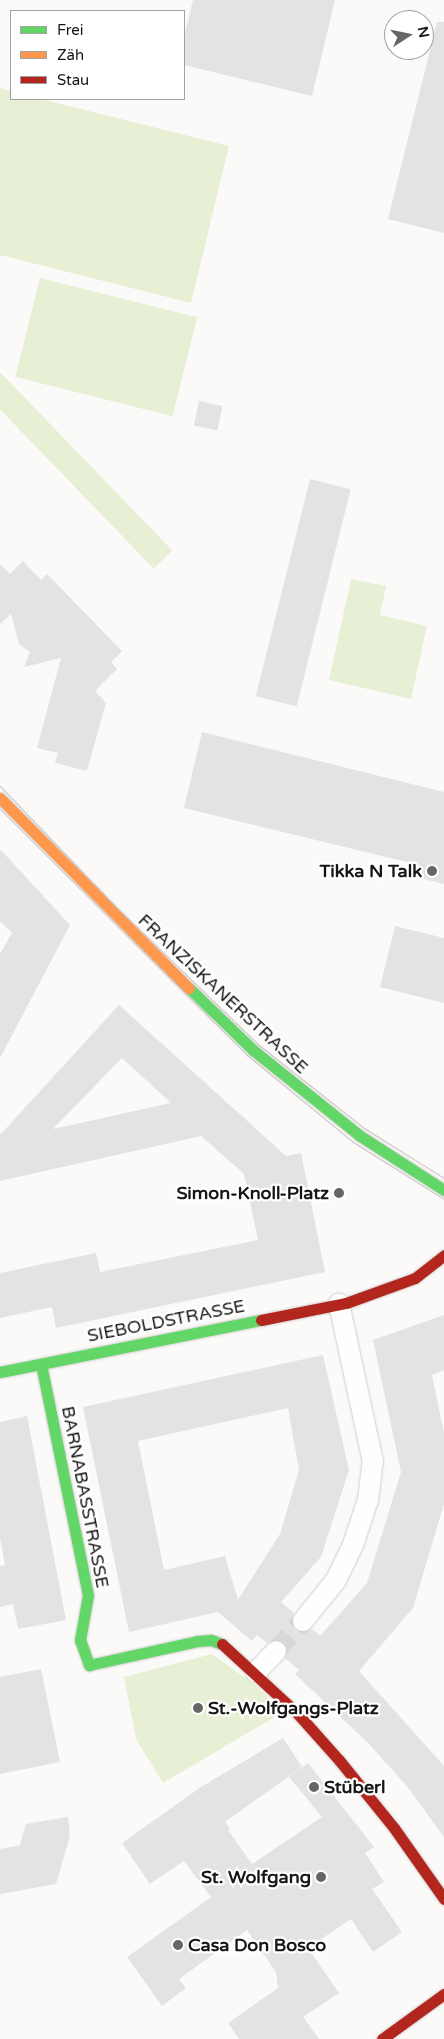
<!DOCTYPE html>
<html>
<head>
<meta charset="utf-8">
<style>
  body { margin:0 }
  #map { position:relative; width:444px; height:2039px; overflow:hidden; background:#fcfaf9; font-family:"Varela Round",sans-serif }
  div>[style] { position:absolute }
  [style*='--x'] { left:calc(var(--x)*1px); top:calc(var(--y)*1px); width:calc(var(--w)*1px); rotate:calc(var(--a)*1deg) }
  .green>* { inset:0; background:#e7f0d5; transform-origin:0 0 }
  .building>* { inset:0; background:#e4e2e2; transform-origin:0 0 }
  .street-tunnel>* { height:20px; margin-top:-10px; transform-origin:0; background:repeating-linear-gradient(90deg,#dad8d7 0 20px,transparent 0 30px) }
  .roads { filter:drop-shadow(0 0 1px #cfcecd) drop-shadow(0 0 1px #cfcecd) }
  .street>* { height:20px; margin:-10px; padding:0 10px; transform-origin:10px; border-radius:10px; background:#fffefe }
  .fast>* { height:11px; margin:-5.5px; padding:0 5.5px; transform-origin:5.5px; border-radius:5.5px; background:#63d668 }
  .slow>* { height:11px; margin:-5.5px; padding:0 5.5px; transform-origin:5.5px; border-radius:5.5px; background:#ff974d }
  .jam>* { height:11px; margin:-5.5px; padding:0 5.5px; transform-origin:5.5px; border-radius:5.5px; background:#b3261e }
  .tram>* { height:1px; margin:-0.5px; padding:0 0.5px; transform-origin:0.5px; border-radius:0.5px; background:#c5c4c3 }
  .dots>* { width:14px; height:14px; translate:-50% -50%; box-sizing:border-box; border:2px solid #fff; border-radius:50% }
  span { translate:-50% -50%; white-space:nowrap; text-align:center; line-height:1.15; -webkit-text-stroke:4.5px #fff; paint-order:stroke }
  .poi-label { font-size:18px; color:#171615; font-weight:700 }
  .right { translate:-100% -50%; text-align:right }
  .left { translate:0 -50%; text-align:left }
  .street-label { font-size:18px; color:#171615 }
  .legend { position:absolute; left:10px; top:10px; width:175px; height:90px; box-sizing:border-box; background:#fff; border:1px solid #a2a2a1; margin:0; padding:6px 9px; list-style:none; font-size:15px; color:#171615 }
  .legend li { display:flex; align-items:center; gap:10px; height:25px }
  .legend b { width:25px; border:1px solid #a2a2a1 }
  .north { position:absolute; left:384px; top:10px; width:50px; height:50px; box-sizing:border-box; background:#fff; border:1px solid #a2a2a1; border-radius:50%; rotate:79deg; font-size:14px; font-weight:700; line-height:20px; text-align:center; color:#171615 }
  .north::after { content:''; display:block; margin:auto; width:18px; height:22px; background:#676665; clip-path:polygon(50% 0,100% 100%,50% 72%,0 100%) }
</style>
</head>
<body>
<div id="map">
  <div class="green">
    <div style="clip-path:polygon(0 88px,11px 91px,11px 99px,41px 99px,229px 146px,191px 303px,0 255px)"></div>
    <div style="left:40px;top:278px;width:162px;height:102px;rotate:14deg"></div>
    <div style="left:0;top:372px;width:248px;height:26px;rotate:46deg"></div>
    <div style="clip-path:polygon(351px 579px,386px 586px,380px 615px,427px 626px,411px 699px,329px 680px)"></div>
    <div style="clip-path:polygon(212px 1654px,254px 1684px,283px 1712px,163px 1783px,136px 1739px,124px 1677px)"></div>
  </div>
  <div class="building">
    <div style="clip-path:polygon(193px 0,335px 0,312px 96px,184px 65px,184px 37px)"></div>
    <div style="clip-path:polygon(437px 22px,444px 22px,444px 233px,388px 219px)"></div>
    <div style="left:199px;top:401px;width:24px;height:25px;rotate:12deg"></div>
    <div style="left:310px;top:479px;width:42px;height:224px;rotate:14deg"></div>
    <div style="clip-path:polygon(23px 561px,41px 580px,47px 574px,122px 651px,111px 662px,117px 669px,95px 691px,106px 703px,87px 771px,55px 763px,58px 753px,37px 748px,61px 658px,24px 667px,30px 652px,19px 644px,11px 614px,0 624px,0 564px,10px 574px)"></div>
    <div style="clip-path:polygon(202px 732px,444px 792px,444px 884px,411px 876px,415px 864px,184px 808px)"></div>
    <div style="clip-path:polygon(0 849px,70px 925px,0 1058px,0 954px,12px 933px,0 921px)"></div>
    <div style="clip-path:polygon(395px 926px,444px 938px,444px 1003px,380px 987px)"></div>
    <div style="clip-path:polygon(evenodd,119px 1005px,286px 1156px,301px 1153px,325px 1272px,56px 1328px,52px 1307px,0 1318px,0 1273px,96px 1253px,100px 1272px,258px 1240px,244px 1174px,201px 1136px,0 1181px,0 1135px,119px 1005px,122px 1058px,171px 1103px,53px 1129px,122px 1058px)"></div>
    <div style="clip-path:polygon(evenodd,444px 1315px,444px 1370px,432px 1375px,444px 1433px,444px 1504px,413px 1608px,359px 1671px,444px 1766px,444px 1837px,406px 1785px,367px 1742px,295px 1674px,299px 1670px,285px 1658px,287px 1648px,284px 1642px,273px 1640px,267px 1643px,257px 1635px,252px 1641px,218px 1612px,129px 1632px,83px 1407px,323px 1355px,349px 1470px,321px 1557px,281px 1602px,294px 1613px,291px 1620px,295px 1630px,302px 1633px,312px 1629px,320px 1636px,367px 1583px,401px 1472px,373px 1340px,444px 1315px,288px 1408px,299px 1470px,280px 1534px,238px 1600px,225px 1556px,164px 1570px,138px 1441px,288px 1408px)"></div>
    <div style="clip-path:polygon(27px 1416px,66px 1620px,18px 1629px,13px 1604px,0 1607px,0 1566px,5px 1565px,0 1538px,0 1422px)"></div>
    <div style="clip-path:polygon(41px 1669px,60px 1762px,0 1774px,0 1677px)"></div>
    <div style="clip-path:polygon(283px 1738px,302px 1767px,225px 1822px,230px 1829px,228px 1830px,252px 1864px,322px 1817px,289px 1777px,308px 1763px,374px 1847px,365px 1853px,384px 1882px,372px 1889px,402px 1932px,373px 1952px,351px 1919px,308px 1948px,339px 1993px,303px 2017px,319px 2039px,239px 2039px,228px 2023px,278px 1988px,276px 1972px,247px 1930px,179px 1979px,186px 1988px,162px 2006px,127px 1957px,211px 1897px,184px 1861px,150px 1884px,122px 1843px,201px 1787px)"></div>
    <div style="clip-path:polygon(68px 1817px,70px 1836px,56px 1884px,0 1894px,0 1849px,20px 1845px,26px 1824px)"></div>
  </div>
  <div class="street-tunnel">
    <div style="--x:276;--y:1651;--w:40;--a:-48"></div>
  </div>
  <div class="roads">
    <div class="street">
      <div style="--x:303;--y:1621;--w:53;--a:-51.2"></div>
      <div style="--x:336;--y:1580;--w:39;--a:-64"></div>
      <div style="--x:353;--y:1545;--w:47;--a:-71.6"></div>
      <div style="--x:368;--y:1500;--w:38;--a:-83"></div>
      <div style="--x:373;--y:1462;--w:162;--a:-102.1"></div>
      <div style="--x:256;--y:1672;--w:29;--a:-46"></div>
    </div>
    <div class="fast">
      <div style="--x:189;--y:988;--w:89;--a:44.1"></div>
      <div style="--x:253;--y:1050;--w:136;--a:38.7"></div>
      <div style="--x:359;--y:1135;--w:101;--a:32.9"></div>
      <div style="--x:41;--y:1364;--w:236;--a:78.5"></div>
      <div style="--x:88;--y:1595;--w:46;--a:100.1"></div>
      <div style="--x:80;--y:1640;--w:27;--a:70"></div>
      <div style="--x:89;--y:1665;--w:112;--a:-12.4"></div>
      <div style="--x:198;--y:1641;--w:13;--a:-4"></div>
      <div style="--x:211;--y:1640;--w:12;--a:20"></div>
      <div style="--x:0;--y:1372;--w:266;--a:-11.3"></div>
    </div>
    <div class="slow">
      <div style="--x:0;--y:798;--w:268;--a:45.2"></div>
    </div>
    <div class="jam">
      <div style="--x:261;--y:1320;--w:87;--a:-11.3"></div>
      <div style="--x:346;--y:1303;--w:73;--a:-19.9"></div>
      <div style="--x:415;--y:1278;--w:37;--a:-38"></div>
      <div style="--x:222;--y:1644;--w:103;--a:42.6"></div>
      <div style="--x:298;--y:1714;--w:62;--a:48.3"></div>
      <div style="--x:339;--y:1760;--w:87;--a:51"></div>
      <div style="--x:394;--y:1828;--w:87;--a:54.8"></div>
      <div style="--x:382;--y:2039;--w:77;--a:-36"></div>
    </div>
  </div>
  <div class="tram">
    <div style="--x:0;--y:786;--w:165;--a:46.2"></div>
    <div style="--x:114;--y:905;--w:202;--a:44"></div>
    <div style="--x:259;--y:1045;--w:134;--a:38.3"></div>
    <div style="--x:364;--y:1128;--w:94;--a:32"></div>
    <div style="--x:0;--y:809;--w:349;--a:44.9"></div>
    <div style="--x:247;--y:1055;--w:137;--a:39.4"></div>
    <div style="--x:353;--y:1142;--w:107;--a:32.1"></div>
  </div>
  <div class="dots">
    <div style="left:432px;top:871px;background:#676665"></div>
    <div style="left:339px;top:1193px;background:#676665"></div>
    <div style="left:198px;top:1708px;background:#676665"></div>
    <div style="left:314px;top:1787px;background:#676665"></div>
    <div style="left:321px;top:1877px;background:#676665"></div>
    <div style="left:178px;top:1945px;background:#676665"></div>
  </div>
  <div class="poi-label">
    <span class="right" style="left:422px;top:871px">Tikka N Talk</span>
    <span class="right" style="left:329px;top:1193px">Simon-Knoll-Platz</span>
    <span class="left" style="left:208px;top:1708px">St.-Wolfgangs-Platz</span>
    <span class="left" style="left:324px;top:1787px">Stüberl</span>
    <span class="right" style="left:311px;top:1877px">St. Wolfgang</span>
    <span class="left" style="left:188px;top:1945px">Casa Don Bosco</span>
  </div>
  <div class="street-label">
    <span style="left:223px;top:994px;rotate:43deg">FRANZISKANERSTRASSE</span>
    <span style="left:166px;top:1321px;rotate:-11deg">SIEBOLDSTRASSE</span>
    <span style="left:85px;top:1497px;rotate:79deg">BARNABASSTRASSE</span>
  </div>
  <ul class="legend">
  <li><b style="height:6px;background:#63d668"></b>Frei</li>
  <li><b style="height:6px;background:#ff974d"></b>Zäh</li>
  <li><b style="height:6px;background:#b3261e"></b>Stau</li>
  </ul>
  <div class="north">N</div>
</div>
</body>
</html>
